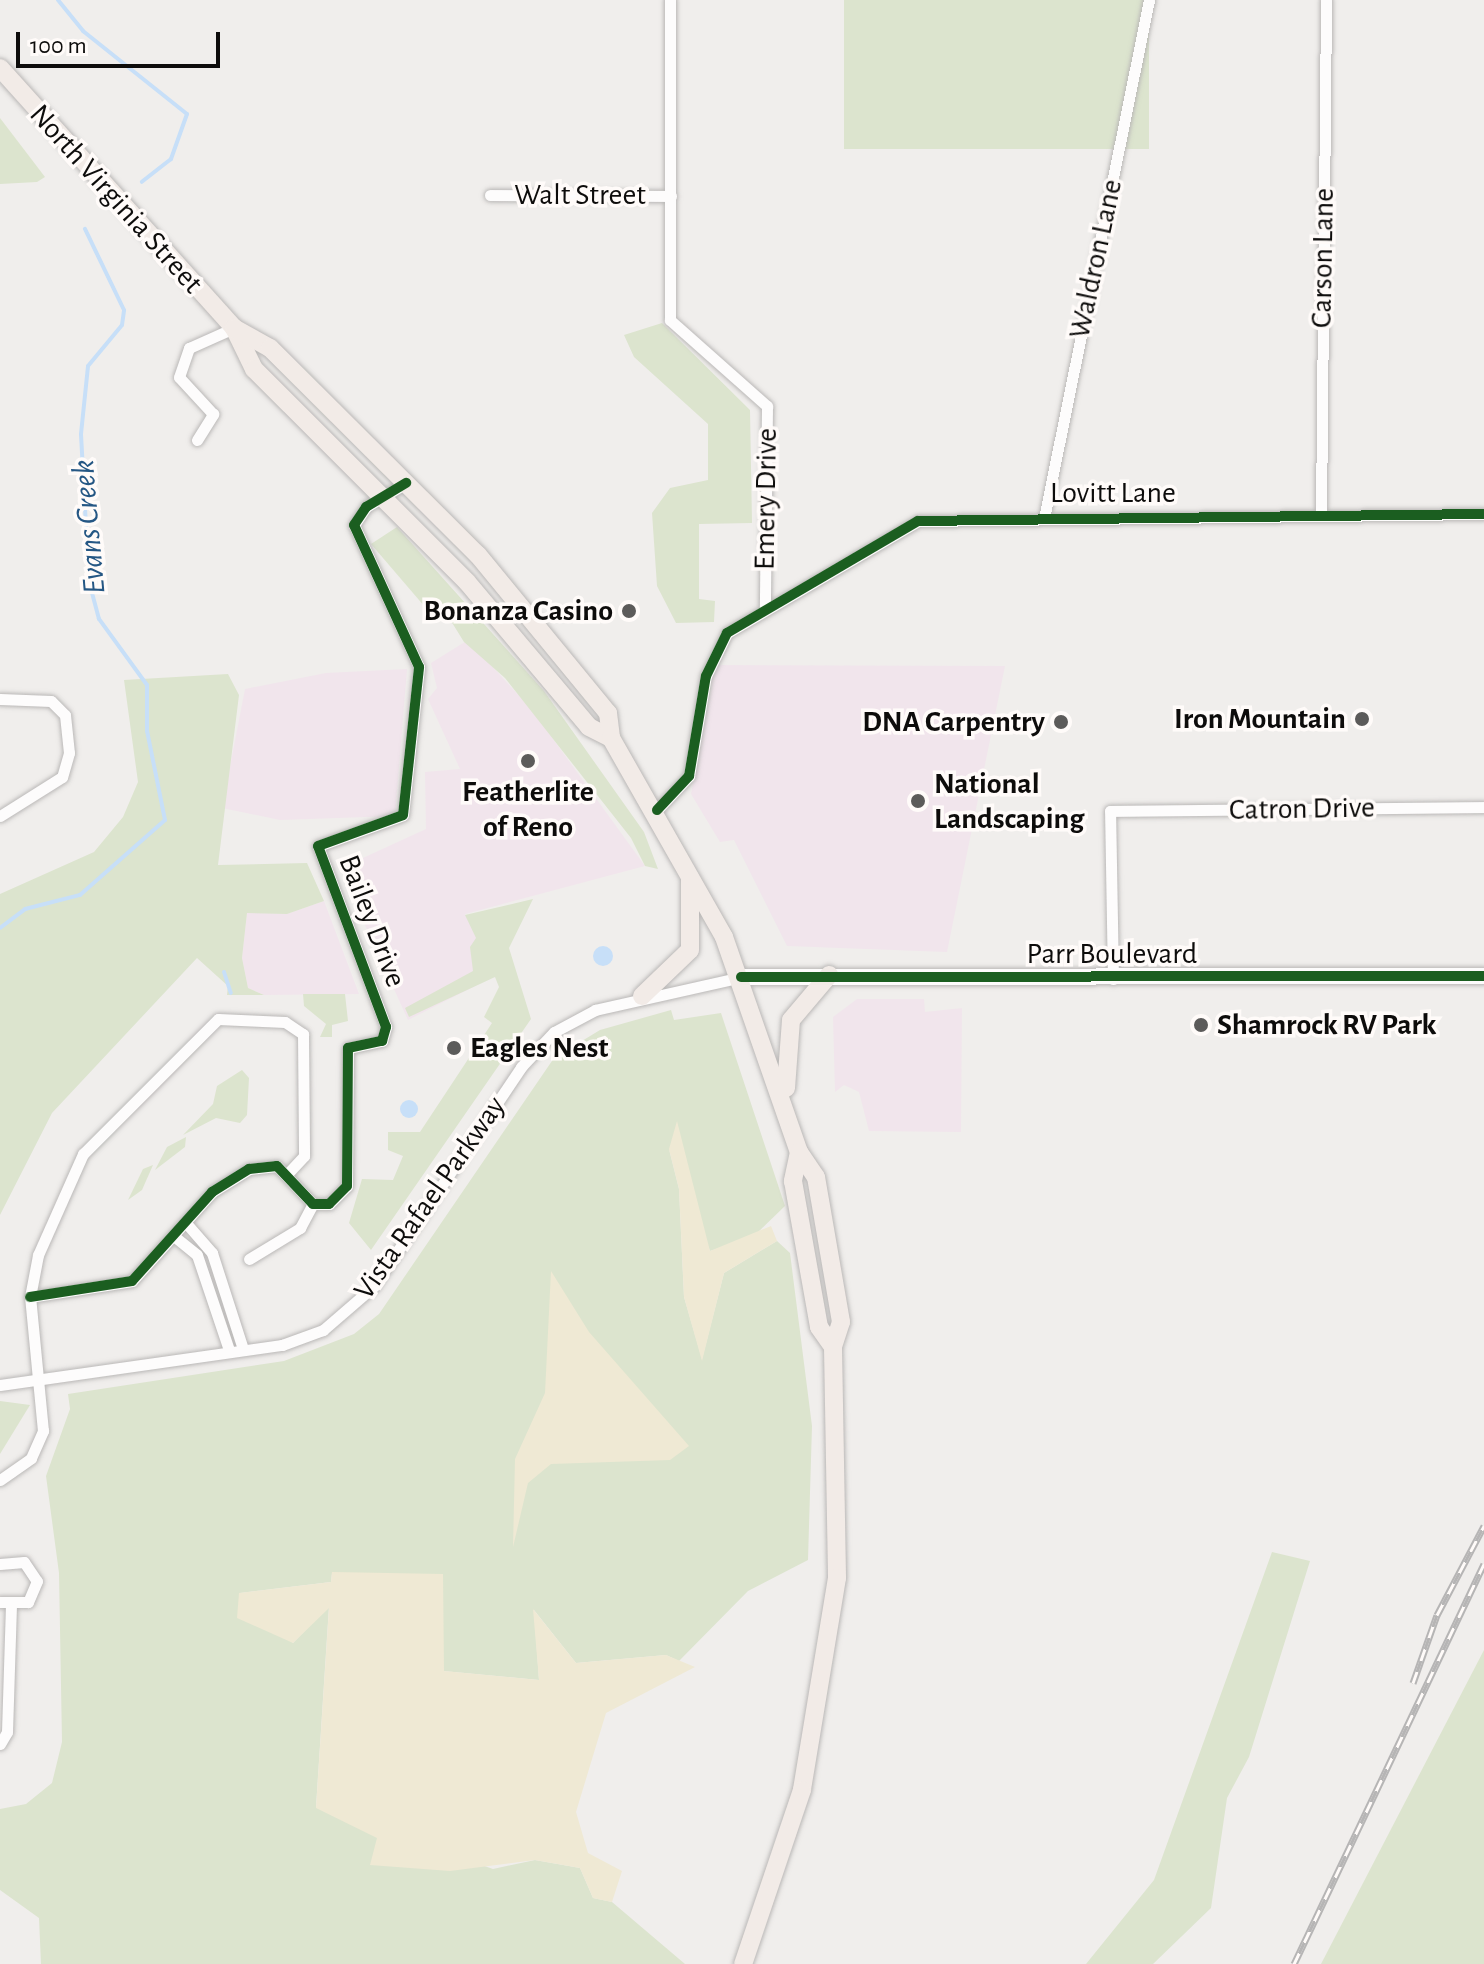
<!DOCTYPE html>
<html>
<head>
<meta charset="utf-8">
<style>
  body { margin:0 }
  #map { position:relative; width:1484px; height:1964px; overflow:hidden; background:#f0eeec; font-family:"Alegreya Sans",sans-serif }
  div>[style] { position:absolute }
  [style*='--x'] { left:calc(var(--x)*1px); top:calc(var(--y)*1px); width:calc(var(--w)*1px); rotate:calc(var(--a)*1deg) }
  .commercial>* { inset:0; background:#f1e5ec }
  .green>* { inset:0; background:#dce4ce; transform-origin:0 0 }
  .sand>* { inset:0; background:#efe9d4 }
  .water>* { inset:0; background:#c7dff8 }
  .round { border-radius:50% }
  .stream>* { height:4px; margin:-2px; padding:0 2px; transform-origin:2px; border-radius:2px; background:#c7dff8 }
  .roads { filter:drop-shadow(0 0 2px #bab8b7) drop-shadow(0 0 2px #bab8b7) }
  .minor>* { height:11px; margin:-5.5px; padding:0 5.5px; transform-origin:5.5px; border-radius:5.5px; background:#fdfcfc }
  .secondary>* { height:16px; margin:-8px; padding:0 8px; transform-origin:8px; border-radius:8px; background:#fdfcfc }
  .primary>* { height:18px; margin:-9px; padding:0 9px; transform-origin:9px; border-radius:9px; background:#f2ebe7 }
  .rail>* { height:7px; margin-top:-3.5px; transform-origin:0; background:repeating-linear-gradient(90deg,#fffbf9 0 12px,#b6b5b5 0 24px); box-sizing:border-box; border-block:2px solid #b6b5b5 }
  .cycleway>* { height:10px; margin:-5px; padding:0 5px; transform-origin:5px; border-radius:5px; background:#1b5e20 }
  .dots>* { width:22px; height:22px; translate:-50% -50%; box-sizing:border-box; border:4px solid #fffbf9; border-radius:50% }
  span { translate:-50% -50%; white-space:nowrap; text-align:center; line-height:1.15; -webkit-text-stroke:7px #fffbf9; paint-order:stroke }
  .street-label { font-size:30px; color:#0d0c0b }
  .poi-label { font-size:30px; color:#0d0c0b; font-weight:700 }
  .right { translate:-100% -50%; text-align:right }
  .left { translate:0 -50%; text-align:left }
  .water-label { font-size:32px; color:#255784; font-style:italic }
  .scale { position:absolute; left:16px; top:32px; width:204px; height:36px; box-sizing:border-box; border:4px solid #0d0c0b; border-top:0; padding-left:10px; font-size:24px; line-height:28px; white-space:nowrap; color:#0d0c0b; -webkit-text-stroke:6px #fffbf9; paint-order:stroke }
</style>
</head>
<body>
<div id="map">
  <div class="commercial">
    <div style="clip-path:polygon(468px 640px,532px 710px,645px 866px,465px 914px,495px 976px,408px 1020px,345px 881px,352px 863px,426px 829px,425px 772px,460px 769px,428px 699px,437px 688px,431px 663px)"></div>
    <div style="clip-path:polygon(709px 665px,1005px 666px,947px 952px,787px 946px,734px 840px,720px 842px,691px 794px,712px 687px)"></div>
    <div style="clip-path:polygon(407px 669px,395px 816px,280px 820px,222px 808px,245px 689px,326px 673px)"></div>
    <div style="clip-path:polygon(324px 901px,359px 994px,264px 995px,248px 988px,242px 958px,247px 912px,287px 914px)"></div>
    <div style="clip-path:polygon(857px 999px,924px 999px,925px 1012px,962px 1008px,961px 1132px,869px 1131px,859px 1092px,844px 1085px,835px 1092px,833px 1017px)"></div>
  </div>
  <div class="green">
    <div style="left:844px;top:0;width:305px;height:149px"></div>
    <div style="clip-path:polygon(0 118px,45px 177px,37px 182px,0 184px)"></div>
    <div style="clip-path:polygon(662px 323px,750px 410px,752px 523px,699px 524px,699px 599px,715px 601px,714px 622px,676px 623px,657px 586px,652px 513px,670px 488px,708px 480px,708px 424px,634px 357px,624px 335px)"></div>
    <div style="clip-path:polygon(397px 527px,544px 691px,644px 832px,658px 869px,645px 866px,631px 838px,505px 678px,464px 642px,446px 613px,437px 621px,371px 544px)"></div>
    <div style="clip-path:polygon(228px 674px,239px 695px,218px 865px,307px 863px,324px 901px,287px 914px,247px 913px,242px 958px,248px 988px,264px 995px,227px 995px,228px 986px,197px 958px,52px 1113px,0 1215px,0 894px,94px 852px,123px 817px,138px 782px,124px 680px)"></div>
    <div style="clip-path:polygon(533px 899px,509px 948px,531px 1019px,371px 1250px,349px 1223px,362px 1179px,393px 1180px,403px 1156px,388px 1150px,388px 1132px,420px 1132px,492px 1023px,484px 1017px,499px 987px,495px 977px,409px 1017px,405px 1008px,473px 971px,470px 947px,476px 938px,465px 915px)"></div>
    <div style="clip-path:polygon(345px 994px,348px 1021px,332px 1025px,332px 1037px,320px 1037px,326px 1024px,304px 1006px,303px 994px)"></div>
    <div style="clip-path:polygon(671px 1010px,674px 1020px,721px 1013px,785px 1206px,753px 1237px,710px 1251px,669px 1149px,679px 1189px,684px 1297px,702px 1359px,724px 1273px,777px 1241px,790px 1253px,812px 1426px,808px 1560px,748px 1591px,679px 1661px,666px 1655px,576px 1663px,534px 1610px,539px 1680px,443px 1671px,443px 1575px,332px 1573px,331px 1582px,240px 1593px,293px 1643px,329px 1606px,316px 1807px,493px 1869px,535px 1860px,580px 1868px,593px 1898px,612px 1902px,685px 1964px,41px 1964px,39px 1918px,0 1890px,0 1809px,26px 1804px,52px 1783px,62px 1742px,59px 1573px,46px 1476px,70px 1409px,68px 1394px,284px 1361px,354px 1334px,379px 1314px,554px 1058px,600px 1030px)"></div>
    <div style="clip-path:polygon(242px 1070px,249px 1078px,247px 1115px,240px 1123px,216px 1118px,183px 1135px,213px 1104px,217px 1086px)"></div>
    <div style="clip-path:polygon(186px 1137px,185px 1147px,155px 1170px,167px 1147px)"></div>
    <div style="clip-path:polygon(153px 1165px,142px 1190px,128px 1200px,143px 1169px)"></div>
    <div style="clip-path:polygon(0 1401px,30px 1405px,0 1454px)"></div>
    <div style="clip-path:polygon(1272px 1552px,1310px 1561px,1249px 1757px,1227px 1798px,1211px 1908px,1153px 1964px,1086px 1964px,1154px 1880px)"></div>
    <div style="clip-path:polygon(1484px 1650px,1484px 1964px,1321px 1964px)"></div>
  </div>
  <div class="sand">
    <div style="clip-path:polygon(677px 1121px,710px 1251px,771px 1226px,777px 1241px,724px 1273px,702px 1361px,684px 1297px,679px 1189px,669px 1149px)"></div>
    <div style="clip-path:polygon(551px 1271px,589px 1332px,689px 1446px,670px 1460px,551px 1464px,528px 1483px,513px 1547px,515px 1459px,545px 1393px)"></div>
    <div style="clip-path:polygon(332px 1572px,443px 1574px,444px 1671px,539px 1680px,533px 1609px,576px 1663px,666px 1655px,695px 1667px,606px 1713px,576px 1812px,588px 1853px,622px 1871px,612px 1902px,593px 1898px,580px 1868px,535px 1860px,450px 1871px,370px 1865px,377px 1838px,316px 1808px,329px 1608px,293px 1643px,237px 1618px,239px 1593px,331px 1582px)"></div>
  </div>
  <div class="water">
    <div class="round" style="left:593px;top:946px;width:20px;height:20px"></div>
    <div class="round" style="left:400px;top:1100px;width:18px;height:18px"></div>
  </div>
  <div class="stream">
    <div style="--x:58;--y:0;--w:40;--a:51"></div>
    <div style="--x:83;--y:31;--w:133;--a:38.6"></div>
    <div style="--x:187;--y:114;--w:48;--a:109.6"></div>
    <div style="--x:171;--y:159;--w:37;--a:142"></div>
    <div style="--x:0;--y:928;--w:31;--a:-37"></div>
    <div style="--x:25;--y:909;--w:57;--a:-14.3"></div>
    <div style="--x:80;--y:895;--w:113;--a:-41.4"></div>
    <div style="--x:165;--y:820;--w:91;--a:-101.4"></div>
    <div style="--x:147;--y:731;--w:46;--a:-90"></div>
    <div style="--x:147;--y:685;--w:82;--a:-126"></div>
    <div style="--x:99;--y:619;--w:38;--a:-105"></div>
    <div style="--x:89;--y:582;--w:148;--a:-93.1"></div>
    <div style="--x:81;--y:434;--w:68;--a:-84.1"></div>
    <div style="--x:88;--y:366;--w:53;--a:-50.3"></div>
    <div style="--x:122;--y:325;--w:15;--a:-82"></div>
    <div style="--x:124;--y:310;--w:90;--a:-115.7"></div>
    <div style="--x:224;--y:972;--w:22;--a:72"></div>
  </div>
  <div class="roads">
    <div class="minor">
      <div style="--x:670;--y:0;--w:320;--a:90"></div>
      <div style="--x:670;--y:320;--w:130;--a:41.6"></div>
      <div style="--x:767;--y:406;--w:200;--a:90.6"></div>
      <div style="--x:490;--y:195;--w:181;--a:0.3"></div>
      <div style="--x:197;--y:440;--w:31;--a:-58"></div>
      <div style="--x:213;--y:414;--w:50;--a:-132.6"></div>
      <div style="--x:179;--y:377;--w:31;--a:-71"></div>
      <div style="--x:189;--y:348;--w:49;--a:-24"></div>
      <div style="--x:1321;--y:515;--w:515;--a:-89.44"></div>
      <div style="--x:1044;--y:518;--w:529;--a:-78.54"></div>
      <div style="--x:0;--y:699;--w:51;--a:2.2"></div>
      <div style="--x:51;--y:701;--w:20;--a:45"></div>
      <div style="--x:65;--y:715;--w:38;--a:84"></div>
      <div style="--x:69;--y:753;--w:25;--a:106"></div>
      <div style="--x:62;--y:777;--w:73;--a:147.8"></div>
      <div style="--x:657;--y:810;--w:47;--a:-46.7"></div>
      <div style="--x:689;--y:776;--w:101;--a:-80.4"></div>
      <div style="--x:706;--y:676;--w:48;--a:-64"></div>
      <div style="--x:727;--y:633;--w:221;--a:-30.4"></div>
      <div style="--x:918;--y:521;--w:566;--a:-0.71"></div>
      <div style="--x:1113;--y:979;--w:168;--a:-91"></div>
      <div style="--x:1110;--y:811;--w:374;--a:-0.6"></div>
      <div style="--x:186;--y:1223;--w:40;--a:49"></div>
      <div style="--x:212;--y:1253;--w:101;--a:72.1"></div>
      <div style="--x:175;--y:1237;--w:28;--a:39"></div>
      <div style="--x:197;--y:1255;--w:100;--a:71.4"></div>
      <div style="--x:249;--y:1259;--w:60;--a:-31.3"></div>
      <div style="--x:300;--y:1228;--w:27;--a:-62"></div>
      <div style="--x:30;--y:1297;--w:103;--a:-8.9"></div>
      <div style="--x:132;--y:1281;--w:120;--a:-48"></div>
      <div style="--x:212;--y:1192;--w:44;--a:-31.9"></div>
      <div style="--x:249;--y:1169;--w:28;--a:-6"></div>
      <div style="--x:277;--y:1166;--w:52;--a:46.5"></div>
      <div style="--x:313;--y:1204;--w:16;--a:0"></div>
      <div style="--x:329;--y:1204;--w:25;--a:-45"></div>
      <div style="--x:347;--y:1186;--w:138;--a:-89.6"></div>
      <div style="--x:348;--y:1048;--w:35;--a:-12"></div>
      <div style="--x:382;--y:1041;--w:15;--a:-74"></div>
      <div style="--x:386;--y:1027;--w:193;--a:-110.6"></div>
      <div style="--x:318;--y:846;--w:90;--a:-20"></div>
      <div style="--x:403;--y:815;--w:149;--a:-83.8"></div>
      <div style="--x:419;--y:667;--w:156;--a:-114.6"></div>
      <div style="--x:354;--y:525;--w:22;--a:-56"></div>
      <div style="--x:366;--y:507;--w:47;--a:-31"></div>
      <div style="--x:0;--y:1385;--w:285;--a:-8.1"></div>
      <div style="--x:282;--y:1345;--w:44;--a:-20.1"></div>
      <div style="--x:323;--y:1330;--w:67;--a:-40.8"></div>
      <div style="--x:374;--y:1286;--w:264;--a:-56.1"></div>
      <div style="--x:521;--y:1067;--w:48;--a:-46.7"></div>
      <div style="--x:554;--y:1032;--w:47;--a:-28.2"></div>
      <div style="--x:595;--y:1010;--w:150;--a:-12.7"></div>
      <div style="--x:0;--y:1480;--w:38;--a:-35"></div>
      <div style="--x:31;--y:1458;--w:30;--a:-66"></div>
      <div style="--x:43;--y:1431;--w:135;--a:-95.5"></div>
      <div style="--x:30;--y:1297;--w:43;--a:-79.2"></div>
      <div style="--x:38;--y:1255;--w:111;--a:-66"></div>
      <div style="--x:83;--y:1154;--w:191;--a:-45"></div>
      <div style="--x:218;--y:1019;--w:67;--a:2.6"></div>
      <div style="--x:285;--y:1022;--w:22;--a:34"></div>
      <div style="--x:303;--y:1034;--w:122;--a:89.5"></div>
      <div style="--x:304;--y:1156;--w:23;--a:133"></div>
      <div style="--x:0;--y:1564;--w:24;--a:-5"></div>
      <div style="--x:24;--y:1562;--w:23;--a:56"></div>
      <div style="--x:37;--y:1581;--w:23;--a:113"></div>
      <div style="--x:28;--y:1602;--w:28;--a:180"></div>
      <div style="--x:0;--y:1744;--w:14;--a:-60"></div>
      <div style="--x:7;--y:1732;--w:125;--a:-88.2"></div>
    </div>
    <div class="secondary">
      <div style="--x:741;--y:977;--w:743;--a:-0.08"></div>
    </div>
    <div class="primary">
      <div style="--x:0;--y:68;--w:350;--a:48"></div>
      <div style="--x:234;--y:328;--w:46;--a:64"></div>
      <div style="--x:254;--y:369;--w:301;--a:45"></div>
      <div style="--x:467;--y:582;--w:189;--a:49.9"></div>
      <div style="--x:589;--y:727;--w:25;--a:27"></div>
      <div style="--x:234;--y:328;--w:41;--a:29.1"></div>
      <div style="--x:270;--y:348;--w:293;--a:44.9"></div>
      <div style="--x:478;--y:555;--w:205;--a:50.6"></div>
      <div style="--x:608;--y:713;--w:25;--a:83"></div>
      <div style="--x:611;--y:738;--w:229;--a:60.4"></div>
      <div style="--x:724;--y:937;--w:228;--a:70.8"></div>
      <div style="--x:799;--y:1152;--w:30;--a:56"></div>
      <div style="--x:816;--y:1177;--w:147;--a:80.2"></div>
      <div style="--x:841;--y:1322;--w:26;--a:108"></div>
      <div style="--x:833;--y:1347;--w:231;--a:89"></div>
      <div style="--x:837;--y:1578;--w:215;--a:99.4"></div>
      <div style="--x:802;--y:1790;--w:184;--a:108.7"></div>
      <div style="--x:642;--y:996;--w:66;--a:-43.8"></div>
      <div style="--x:690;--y:950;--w:72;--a:-90"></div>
      <div style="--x:786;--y:1088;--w:68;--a:-85.8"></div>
      <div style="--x:791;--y:1020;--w:59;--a:-49.8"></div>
      <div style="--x:799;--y:1152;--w:30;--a:102"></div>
      <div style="--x:793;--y:1181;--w:148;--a:79.9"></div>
      <div style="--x:819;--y:1327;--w:24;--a:55"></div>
    </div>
  </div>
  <div class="rail">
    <div style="--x:1413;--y:1683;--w:72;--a:-70.6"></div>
    <div style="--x:1437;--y:1615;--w:101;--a:-62.2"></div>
    <div style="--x:1294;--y:1964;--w:443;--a:-64.6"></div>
  </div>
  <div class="cycleway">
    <div style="--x:657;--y:810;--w:47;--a:-46.7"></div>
    <div style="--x:689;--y:776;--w:101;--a:-80.4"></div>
    <div style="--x:706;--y:676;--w:48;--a:-64"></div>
    <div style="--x:727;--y:633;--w:221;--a:-30.4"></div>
    <div style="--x:918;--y:521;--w:566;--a:-0.71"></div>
    <div style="--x:741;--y:977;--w:743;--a:-0.08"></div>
    <div style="--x:30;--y:1297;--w:103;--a:-8.9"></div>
    <div style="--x:132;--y:1281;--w:120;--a:-48"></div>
    <div style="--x:212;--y:1192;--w:44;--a:-31.9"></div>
    <div style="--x:249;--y:1169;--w:28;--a:-6"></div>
    <div style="--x:277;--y:1166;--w:52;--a:46.5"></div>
    <div style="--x:313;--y:1204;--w:16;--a:0"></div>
    <div style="--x:329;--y:1204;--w:25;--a:-45"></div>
    <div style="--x:347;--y:1186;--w:138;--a:-89.6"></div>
    <div style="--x:348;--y:1048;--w:35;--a:-12"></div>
    <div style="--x:382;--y:1041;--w:15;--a:-74"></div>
    <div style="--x:386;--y:1027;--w:193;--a:-110.6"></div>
    <div style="--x:318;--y:846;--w:90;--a:-20"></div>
    <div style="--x:403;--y:815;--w:149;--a:-83.8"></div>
    <div style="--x:419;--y:667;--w:156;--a:-114.6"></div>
    <div style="--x:354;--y:525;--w:22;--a:-56"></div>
    <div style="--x:366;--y:507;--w:47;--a:-31"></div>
  </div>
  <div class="dots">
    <div style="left:629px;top:611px;background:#5c5b5a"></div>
    <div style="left:1362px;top:719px;background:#5c5b5a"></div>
    <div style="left:1061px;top:722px;background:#5c5b5a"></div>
    <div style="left:528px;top:761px;background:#5c5b5a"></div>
    <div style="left:918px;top:801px;background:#5c5b5a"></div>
    <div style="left:1201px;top:1025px;background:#5c5b5a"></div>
    <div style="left:454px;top:1048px;background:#5c5b5a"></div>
  </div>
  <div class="street-label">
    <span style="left:580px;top:195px">Walt Street</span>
    <span style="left:116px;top:199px;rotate:48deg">North Virginia Street</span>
    <span style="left:1323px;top:258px;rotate:-89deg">Carson Lane</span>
    <span style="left:1096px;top:259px;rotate:-78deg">Waldron Lane</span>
    <span style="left:1113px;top:493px">Lovitt Lane</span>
    <span style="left:766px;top:499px;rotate:-89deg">Emery Drive</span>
    <span style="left:1302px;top:809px;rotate:-1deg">Catron Drive</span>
    <span style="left:372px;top:921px;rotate:69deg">Bailey Drive</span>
    <span style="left:1112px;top:954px">Parr Boulevard</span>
    <span style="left:430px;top:1198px;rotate:-55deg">Vista Rafael Parkway</span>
  </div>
  <div class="poi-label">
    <span class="right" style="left:613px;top:611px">Bonanza Casino</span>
    <span class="right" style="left:1346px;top:719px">Iron Mountain</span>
    <span class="right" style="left:1045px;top:722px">DNA Carpentry</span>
    <span class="left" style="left:934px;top:801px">National<br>Landscaping</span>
    <span style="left:528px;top:809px">Featherlite<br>of Reno</span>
    <span class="left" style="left:1217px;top:1025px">Shamrock RV Park</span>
    <span class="left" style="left:470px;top:1048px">Eagles Nest</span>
  </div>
  <div class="water-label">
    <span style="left:89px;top:527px;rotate:-95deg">Evans Creek</span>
  </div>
  <div class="scale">100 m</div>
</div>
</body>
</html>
